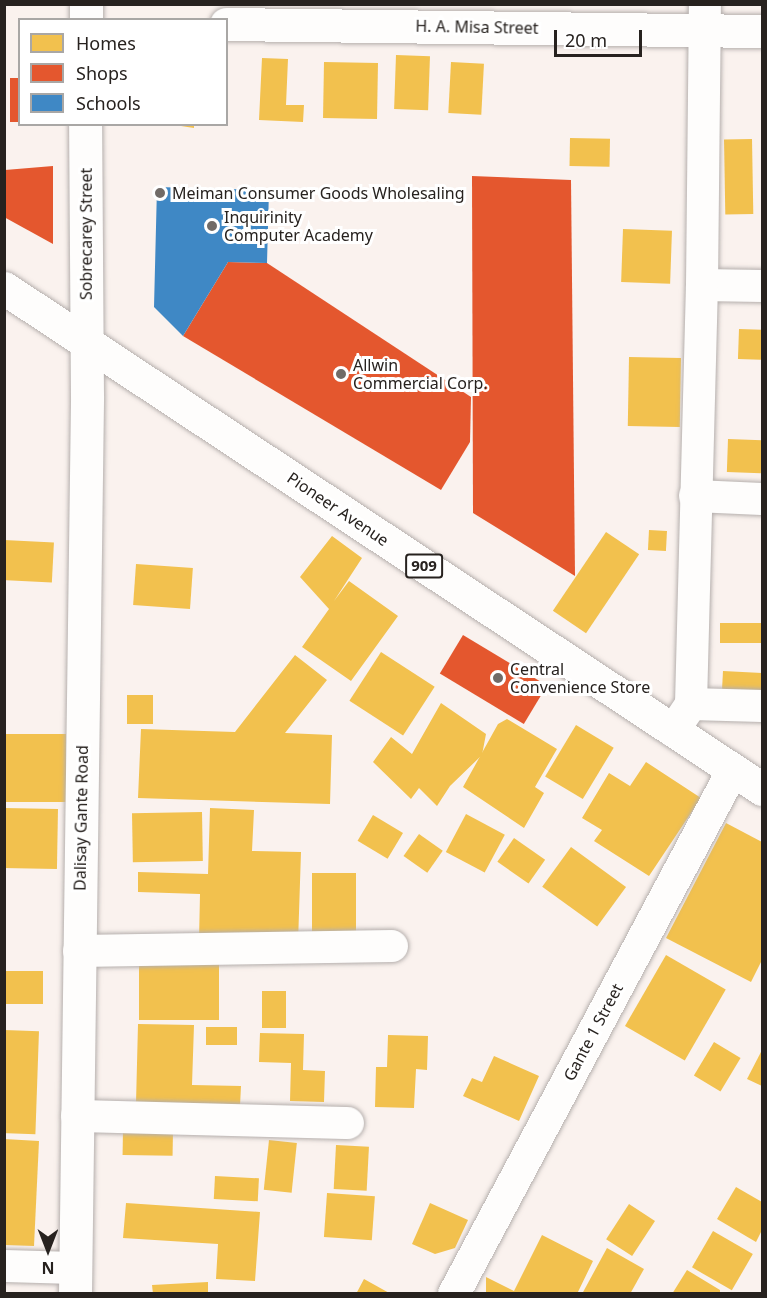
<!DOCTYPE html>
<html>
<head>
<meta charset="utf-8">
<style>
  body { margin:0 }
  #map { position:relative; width:767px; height:1298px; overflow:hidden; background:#faf2ee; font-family:"Noto Sans",sans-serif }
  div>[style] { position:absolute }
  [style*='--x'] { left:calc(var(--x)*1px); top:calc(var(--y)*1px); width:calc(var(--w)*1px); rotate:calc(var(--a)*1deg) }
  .homes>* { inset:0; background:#f2c14e; transform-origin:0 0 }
  .shops>* { inset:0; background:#e4572e; transform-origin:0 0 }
  .schools>* { inset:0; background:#3f88c5 }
  .roads { filter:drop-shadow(0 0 2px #b5afad) drop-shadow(0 0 2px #b5afad) }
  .minor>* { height:32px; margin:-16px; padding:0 16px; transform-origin:16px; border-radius:16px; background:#fefdfc }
  .tertiary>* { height:33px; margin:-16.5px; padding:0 16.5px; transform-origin:16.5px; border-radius:16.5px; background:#fefdfc }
  .secondary>* { height:33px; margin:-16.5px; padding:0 16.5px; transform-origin:16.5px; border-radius:16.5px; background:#fefdfc }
  .trunk>* { height:33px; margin:-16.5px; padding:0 16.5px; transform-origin:16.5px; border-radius:16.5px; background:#fefdfc }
  .dots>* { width:16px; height:16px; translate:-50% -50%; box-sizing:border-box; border:3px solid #fff; border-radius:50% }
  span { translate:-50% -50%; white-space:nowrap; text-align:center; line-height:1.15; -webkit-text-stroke:6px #fff; paint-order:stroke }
  .shield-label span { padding:2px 4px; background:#fff; border:2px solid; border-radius:4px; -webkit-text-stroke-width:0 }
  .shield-label { font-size:15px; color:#27221f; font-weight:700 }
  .street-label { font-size:16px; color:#27221f }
  .poi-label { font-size:16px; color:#27221f }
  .left { translate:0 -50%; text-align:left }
  .frame { position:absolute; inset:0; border:6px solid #27221f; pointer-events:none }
  .legend { position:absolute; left:18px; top:18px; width:210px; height:108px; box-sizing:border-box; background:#fff; border:2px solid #a9a7a5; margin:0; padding:8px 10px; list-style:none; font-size:18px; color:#27221f }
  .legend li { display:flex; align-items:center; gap:12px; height:30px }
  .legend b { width:30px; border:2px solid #a9a7a5 }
  .north { position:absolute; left:18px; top:1220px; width:60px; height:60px; -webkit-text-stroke:4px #fff; paint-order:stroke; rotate:180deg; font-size:16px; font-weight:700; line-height:24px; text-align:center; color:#27221f }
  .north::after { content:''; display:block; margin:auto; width:21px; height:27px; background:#27221f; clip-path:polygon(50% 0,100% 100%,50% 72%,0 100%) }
  .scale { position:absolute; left:554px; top:30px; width:88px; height:27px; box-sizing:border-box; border:3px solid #27221f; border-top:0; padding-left:8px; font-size:18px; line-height:21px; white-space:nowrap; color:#27221f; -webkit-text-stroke:4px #fff; paint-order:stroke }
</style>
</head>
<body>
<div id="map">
  <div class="homes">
    <div style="left:396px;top:55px;width:34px;height:54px;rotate:2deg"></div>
    <div style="clip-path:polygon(262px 58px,288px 59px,286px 105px,304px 105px,303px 122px,259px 120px)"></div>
    <div style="left:324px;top:62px;width:54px;height:56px;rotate:1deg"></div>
    <div style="left:451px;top:62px;width:33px;height:51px;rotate:3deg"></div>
    <div style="clip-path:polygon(168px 124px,194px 124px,194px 128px)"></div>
    <div style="left:570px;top:138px;width:40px;height:28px;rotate:1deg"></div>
    <div style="left:752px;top:139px;width:75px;height:28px;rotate:89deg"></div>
    <div style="left:623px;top:229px;width:49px;height:53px;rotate:2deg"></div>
    <div style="left:739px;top:329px;width:23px;height:30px;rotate:2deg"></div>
    <div style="left:629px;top:357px;width:52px;height:69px;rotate:1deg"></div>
    <div style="left:728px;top:439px;width:34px;height:33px;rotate:2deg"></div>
    <div style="left:649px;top:530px;width:18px;height:20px;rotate:3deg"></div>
    <div style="left:606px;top:532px;width:40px;height:95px;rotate:34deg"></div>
    <div style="clip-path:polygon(332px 536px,362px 558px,334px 601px,349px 581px,398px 616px,351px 681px,302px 647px,329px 609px,300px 577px)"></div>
    <div style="left:4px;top:540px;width:50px;height:40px;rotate:3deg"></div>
    <div style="left:136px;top:564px;width:57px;height:41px;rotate:4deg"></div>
    <div style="left:720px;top:623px;width:42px;height:20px"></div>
    <div style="left:381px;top:652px;width:64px;height:58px;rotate:33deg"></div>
    <div style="clip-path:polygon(295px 655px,327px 680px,285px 733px,332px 735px,330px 804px,138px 798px,141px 729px,235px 732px)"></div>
    <div style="left:723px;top:671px;width:39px;height:27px;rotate:3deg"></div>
    <div style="left:127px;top:695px;width:26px;height:29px"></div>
    <div style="clip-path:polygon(441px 703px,486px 734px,482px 755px,450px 786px,437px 806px,419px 788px,411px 799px,373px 762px,391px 737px,412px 754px)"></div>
    <div style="clip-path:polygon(507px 719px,557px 749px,535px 787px,544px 793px,524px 828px,463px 787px,498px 724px)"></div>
    <div style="left:576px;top:725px;width:44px;height:60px;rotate:31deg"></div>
    <div style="left:4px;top:734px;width:62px;height:68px"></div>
    <div style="clip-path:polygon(646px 762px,701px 798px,649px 876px,594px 841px,602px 830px,582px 818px,609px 773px,630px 786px)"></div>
    <div style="left:4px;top:808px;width:54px;height:60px;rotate:1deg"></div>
    <div style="clip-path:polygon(210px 808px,254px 810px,252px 851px,301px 852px,298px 943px,199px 940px,200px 894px,138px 892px,138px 872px,208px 874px)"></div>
    <div style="left:202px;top:812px;width:49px;height:70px;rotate:89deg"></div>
    <div style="left:466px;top:814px;width:44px;height:43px;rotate:28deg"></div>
    <div style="left:373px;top:815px;width:35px;height:30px;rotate:31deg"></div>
    <div style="clip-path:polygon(726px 823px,762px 842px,762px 960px,751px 982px,666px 938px)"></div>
    <div style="left:419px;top:834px;width:29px;height:27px;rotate:35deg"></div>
    <div style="left:514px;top:838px;width:38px;height:29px;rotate:35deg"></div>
    <div style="left:571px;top:847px;width:68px;height:49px;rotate:36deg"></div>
    <div style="left:312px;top:873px;width:44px;height:61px"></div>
    <div style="left:666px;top:955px;width:69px;height:82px;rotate:30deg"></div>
    <div style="left:139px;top:961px;width:80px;height:59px"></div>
    <div style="left:4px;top:971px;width:39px;height:33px"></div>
    <div style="left:262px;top:991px;width:24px;height:37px"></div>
    <div style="clip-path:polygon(138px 1024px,194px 1025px,192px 1085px,241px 1086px,240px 1106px,136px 1103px)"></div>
    <div style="left:206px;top:1027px;width:31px;height:18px"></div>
    <div style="left:4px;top:1030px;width:35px;height:103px;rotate:2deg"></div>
    <div style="clip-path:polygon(260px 1033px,304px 1034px,303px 1070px,325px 1071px,324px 1102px,290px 1101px,291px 1063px,259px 1062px)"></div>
    <div style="clip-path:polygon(388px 1035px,428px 1036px,427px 1070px,416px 1069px,414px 1108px,375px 1107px,376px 1067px,387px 1067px)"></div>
    <div style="left:714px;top:1042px;width:31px;height:39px;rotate:31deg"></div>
    <div style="clip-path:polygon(762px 1050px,762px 1086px,747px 1079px)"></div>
    <div style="clip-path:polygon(494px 1056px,539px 1076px,519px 1121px,463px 1096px,472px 1078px,482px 1082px)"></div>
    <div style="left:123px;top:1130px;width:50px;height:25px;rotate:1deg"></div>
    <div style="clip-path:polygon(4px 1139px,39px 1141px,34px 1246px,4px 1245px)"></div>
    <div style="left:269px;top:1140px;width:28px;height:50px;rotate:6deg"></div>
    <div style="left:336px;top:1145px;width:33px;height:44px;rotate:3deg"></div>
    <div style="left:215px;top:1176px;width:44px;height:23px;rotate:3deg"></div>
    <div style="clip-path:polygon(736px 1187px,762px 1202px,762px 1230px,756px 1242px,717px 1219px)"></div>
    <div style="left:327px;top:1193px;width:48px;height:44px;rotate:4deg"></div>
    <div style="clip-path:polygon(126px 1203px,260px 1212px,255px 1281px,216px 1279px,218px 1244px,123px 1238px)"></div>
    <div style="clip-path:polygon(430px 1203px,468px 1220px,455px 1248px,435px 1254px,412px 1244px)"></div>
    <div style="left:629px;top:1204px;width:31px;height:42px;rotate:33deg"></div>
    <div style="left:713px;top:1231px;width:46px;height:42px;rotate:30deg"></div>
    <div style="clip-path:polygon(542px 1235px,593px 1261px,577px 1294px,486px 1294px,486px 1277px,514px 1291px)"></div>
    <div style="clip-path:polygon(607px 1248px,644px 1269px,630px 1294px,582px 1294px)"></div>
    <div style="clip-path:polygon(687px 1270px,720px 1290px,720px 1294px,672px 1294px)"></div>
    <div style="clip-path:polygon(364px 1279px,391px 1294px,356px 1294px)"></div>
    <div style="clip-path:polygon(208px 1282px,208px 1294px,153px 1294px,152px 1285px)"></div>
  </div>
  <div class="shops">
    <div style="left:10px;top:78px;width:10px;height:44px"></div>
    <div style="clip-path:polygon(53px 166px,53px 244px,4px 217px,5px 170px)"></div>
    <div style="clip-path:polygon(472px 176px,571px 180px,575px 576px,473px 513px)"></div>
    <div style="clip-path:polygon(228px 262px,267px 263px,471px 397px,470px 442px,441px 490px,183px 336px)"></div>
    <div style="left:463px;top:635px;width:98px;height:45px;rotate:31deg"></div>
  </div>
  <div class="schools">
    <div style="clip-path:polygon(157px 187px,269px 190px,267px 263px,228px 262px,183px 336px,154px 307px)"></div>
  </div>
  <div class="roads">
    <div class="minor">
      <div style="--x:702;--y:285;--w:60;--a:1"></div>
      <div style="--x:695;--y:496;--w:67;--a:2.6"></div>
      <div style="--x:691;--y:704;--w:71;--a:1.6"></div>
      <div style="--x:673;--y:731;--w:32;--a:-56"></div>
      <div style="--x:691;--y:704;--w:419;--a:-88.5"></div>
      <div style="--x:702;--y:285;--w:281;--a:-89.4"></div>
      <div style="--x:79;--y:951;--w:313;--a:-0.9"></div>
      <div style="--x:77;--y:1116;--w:271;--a:1.5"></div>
      <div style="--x:4;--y:1266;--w:71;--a:1.6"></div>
      <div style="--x:454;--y:1294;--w:594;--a:-61.97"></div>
    </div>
    <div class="tertiary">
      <div style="--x:226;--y:24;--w:536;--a:0.75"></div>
    </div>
    <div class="secondary">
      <div style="--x:86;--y:4;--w:16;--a:90"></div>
      <div style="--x:75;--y:1294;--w:898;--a:-89.23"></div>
      <div style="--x:87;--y:396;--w:272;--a:-90.4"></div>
    </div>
    <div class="trunk">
      <div style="--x:4;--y:288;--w:909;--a:33.46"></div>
    </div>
  </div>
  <div class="dots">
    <div style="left:160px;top:193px;background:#716b67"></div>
    <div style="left:212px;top:226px;background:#716b67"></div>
    <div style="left:341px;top:374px;background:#716b67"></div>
    <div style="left:498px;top:678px;background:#716b67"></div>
  </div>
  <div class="shield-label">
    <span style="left:424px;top:566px">909</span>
  </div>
  <div class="street-label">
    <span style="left:477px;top:27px;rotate:1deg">H. A. Misa Street</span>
    <span style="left:86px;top:234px;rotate:-90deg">Sobrecarey Street</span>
    <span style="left:338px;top:509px;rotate:34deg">Pioneer Avenue</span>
    <span style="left:81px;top:818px;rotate:-89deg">Dalisay Gante Road</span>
    <span style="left:593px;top:1032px;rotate:-62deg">Gante 1 Street</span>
  </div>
  <div class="poi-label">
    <span class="left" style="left:172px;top:193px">Meiman Consumer Goods Wholesaling</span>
    <span class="left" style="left:224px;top:226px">Inquirinity<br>Computer Academy</span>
    <span class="left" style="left:353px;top:374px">Allwin<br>Commercial Corp.</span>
    <span class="left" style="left:510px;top:678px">Central<br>Convenience Store</span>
  </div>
  <div class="frame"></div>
  <ul class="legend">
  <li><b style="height:16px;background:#f2c14e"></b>Homes</li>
  <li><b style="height:16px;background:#e4572e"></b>Shops</li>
  <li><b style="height:16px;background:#3f88c5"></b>Schools</li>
  </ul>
  <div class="north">N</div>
  <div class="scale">20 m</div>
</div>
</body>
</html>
